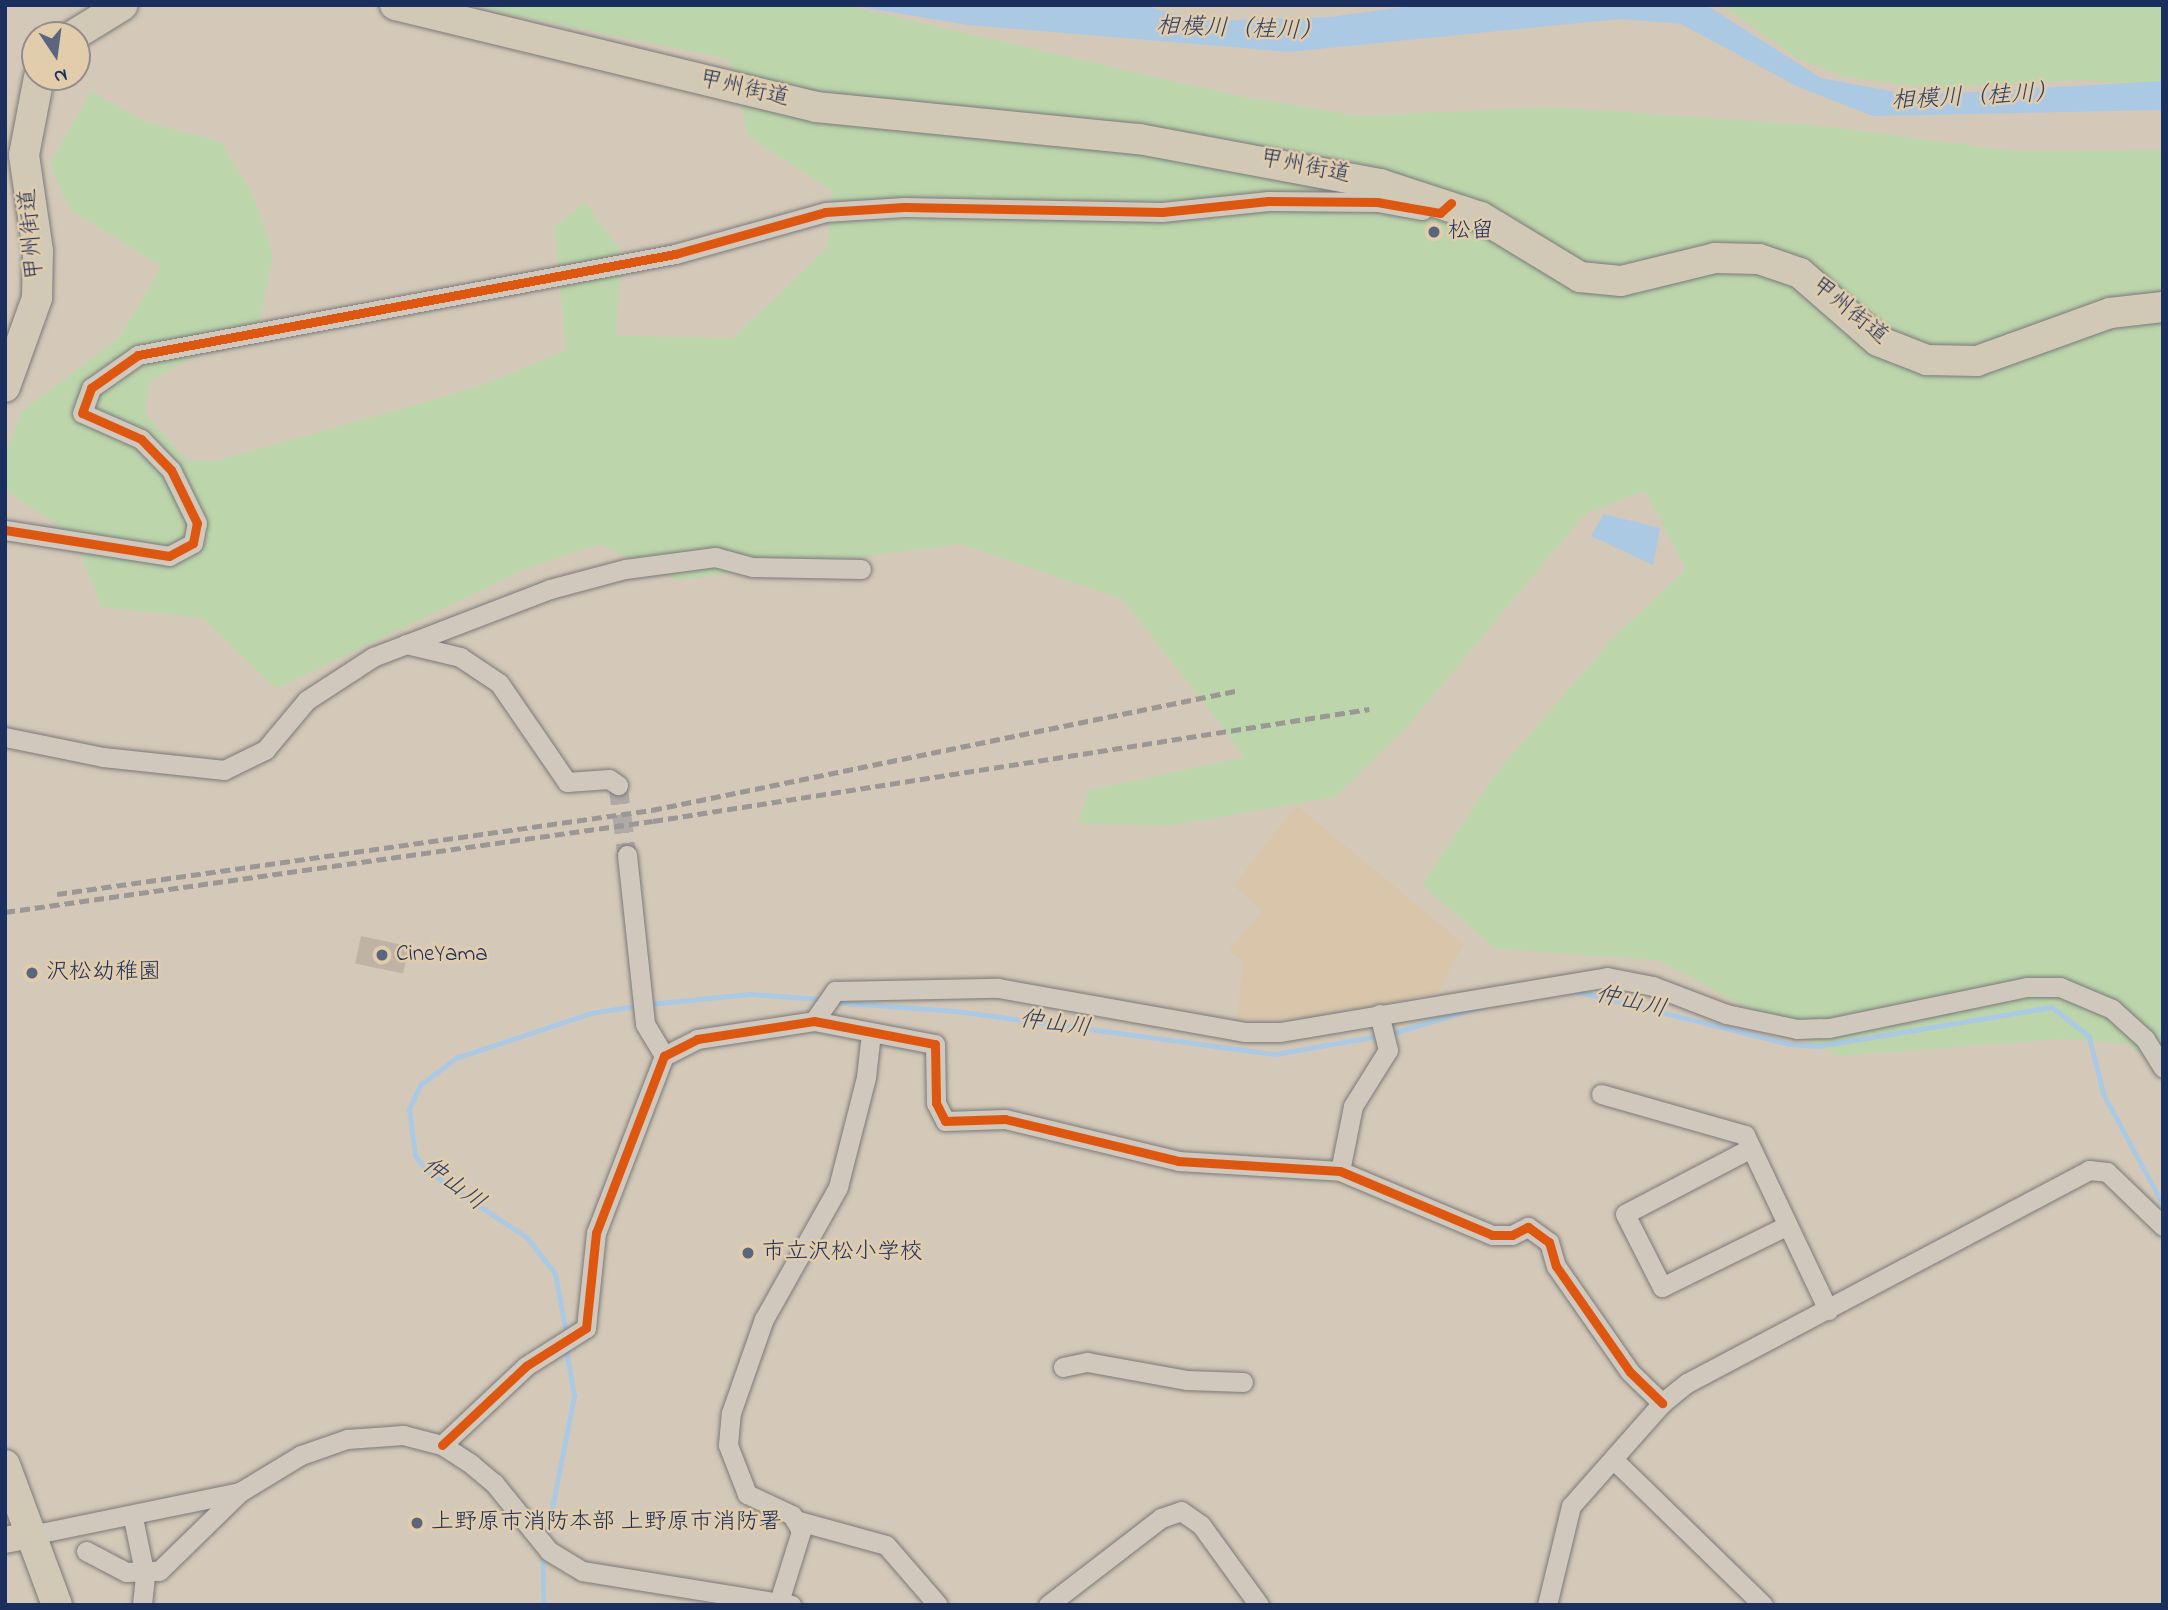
<!DOCTYPE html>
<html>
<head>
<meta charset="utf-8">
<style>
  body { margin:0 }
  #map { position:relative; width:2168px; height:1610px; overflow:hidden; background:#d4c9b8; font-family:"Indie Flower","Klee One",sans-serif }
  div>[style] { position:absolute }
  [style*='--x'] { left:calc(var(--x)*1px); top:calc(var(--y)*1px); width:calc(var(--w)*1px); rotate:calc(var(--a)*1deg) }
  .built>* { inset:0; background:#d8c5aa }
  .green>* { inset:0; background:#bcd5ab }
  .water>* { inset:0; background:#abc9e3 }
  .stream>* { height:4.5px; margin:-2.25px; padding:0 2.25px; transform-origin:2.25px; border-radius:2.25px; background:#abc9e3 }
  .building>* { inset:0; background:#bfb3a6; transform-origin:0 0 }
  .minor-tunnel>* { height:19px; margin-top:-9.5px; transform-origin:0; background:repeating-linear-gradient(90deg,#afaaa6 0 19px,transparent 0 29px) }
  .roads { filter:drop-shadow(0 0 2px #7a797a) drop-shadow(0 0 2px #7a797a) }
  .minor>* { height:19px; margin:-9.5px; padding:0 9.5px; transform-origin:9.5px; border-radius:9.5px; background:#d0c8bc }
  .major>* { height:26px; margin:-13px; padding:0 13px; transform-origin:13px; border-radius:13px; background:#d1c9b5 }
  .highway>* { height:30px; margin:-15px; padding:0 15px; transform-origin:15px; border-radius:15px; background:#d1c9b5 }
  .rail>* { height:4.5px; margin-top:-2.25px; transform-origin:0; background:repeating-linear-gradient(90deg,#9a9794 0 10px,transparent 0 15px) }
  .cycleway>* { height:9px; margin:-4.5px; padding:0 4.5px; transform-origin:4.5px; border-radius:4.5px; background:#de5710 }
  .dots>* { width:19px; height:19px; translate:-50% -50%; box-sizing:border-box; border:4px solid #e1ccab; border-radius:50% }
  span { translate:-50% -50%; white-space:nowrap; text-align:center; line-height:1.15; -webkit-text-stroke:5px #e1ccab; paint-order:stroke }
  .street-label { font-size:23px; color:#1b2f5e }
  .poi-label { font-size:23px; color:#1b2f5e }
  .left { translate:0 -50%; text-align:left }
  .water-label { font-size:24px; color:#283e6d; font-style:italic }
  .frame { position:absolute; inset:0; border:7px solid #1b2f5e; pointer-events:none }
  .north { position:absolute; left:21px; top:21px; width:70px; height:70px; box-sizing:border-box; background:#e1ccab; border:2px solid #928d8c; border-radius:50%; rotate:167deg; font-size:19px; font-weight:700; line-height:28px; text-align:center; color:#1b2f5e }
  .north::after { content:''; display:block; margin:auto; width:24px; height:32px; background:#5c657e; clip-path:polygon(50% 0,100% 100%,50% 72%,0 100%) }
</style>
</head>
<body>
<div id="map">
  <div class="built">
    <div style="clip-path:polygon(1296px 805px,1464px 944px,1437px 993px,1314px 1018px,1237px 1020px,1243px 962px,1229px 950px,1262px 911px,1234px 886px)"></div>
  </div>
  <div class="green">
    <div style="clip-path:polygon(464px 5px,844px 5px,1238px 96px,1359px 116px,1550px 107px,1814px 125px,2015px 151px,2163px 150px,2163px 1072px,2128px 1044px,2062px 1039px,1838px 1056px,1658px 960px,1496px 949px,1422px 885px,1494px 776px,1611px 640px,1686px 569px,1645px 491px,1585px 514px,1408px 726px,1335px 797px,1169px 826px,1077px 823px,1089px 790px,1245px 757px,1124px 600px,961px 544px,678px 580px,599px 544px,525px 569px,276px 689px,202px 618px,101px 607px,73px 535px,5px 490px,5px 454px,22px 411px,119px 338px,162px 266px,70px 210px,50px 164px,91px 91px,146px 122px,221px 142px,254px 197px,273px 255px,260px 321px,150px 381px,145px 413px,186px 460px,216px 461px,478px 387px,566px 350px,554px 227px,585px 202px,621px 251px,616px 336px,733px 338px,827px 248px,832px 191px,748px 136px,729px 59px)"></div>
    <div style="clip-path:polygon(1721px 5px,2163px 5px,2163px 85px,2081px 80px,1930px 88px,1845px 77px,1797px 58px)"></div>
  </div>
  <div class="water">
    <div style="clip-path:polygon(849px 5px,1144px 5px,1199px 21px,1330px 17px,1419px 5px,1706px 5px,1821px 78px,1895px 92px,1956px 93px,2163px 81px,2163px 110px,1873px 116px,1798px 87px,1681px 24px,1620px 19px,1289px 52px,968px 25px)"></div>
    <div style="clip-path:polygon(1604px 514px,1660px 528px,1653px 565px,1591px 536px)"></div>
  </div>
  <div class="stream">
    <div style="--x:1576;--y:991;--w:220;--a:13.9"></div>
    <div style="--x:1790;--y:1044;--w:29;--a:4"></div>
    <div style="--x:1819;--y:1046;--w:236;--a:-9.5"></div>
    <div style="--x:2052;--y:1007;--w:47;--a:38.1"></div>
    <div style="--x:2089;--y:1036;--w:61;--a:75.7"></div>
    <div style="--x:2104;--y:1095;--w:124;--a:61.6"></div>
    <div style="--x:833;--y:1002;--w:123;--a:4.2"></div>
    <div style="--x:956;--y:1011;--w:322;--a:7.7"></div>
    <div style="--x:1275;--y:1054;--w:105;--a:-9.9"></div>
    <div style="--x:649;--y:1004;--w:101;--a:-5.7"></div>
    <div style="--x:750;--y:994;--w:72;--a:4"></div>
    <div style="--x:1390;--y:1034;--w:93;--a:-16.9"></div>
    <div style="--x:566;--y:1333;--w:60;--a:-100.6"></div>
    <div style="--x:555;--y:1274;--w:46;--a:-127.9"></div>
    <div style="--x:527;--y:1238;--w:119;--a:-146.3"></div>
    <div style="--x:428;--y:1172;--w:21;--a:-129"></div>
    <div style="--x:415;--y:1156;--w:47;--a:-97.3"></div>
    <div style="--x:409;--y:1109;--w:26;--a:-65"></div>
    <div style="--x:420;--y:1085;--w:45;--a:-36.9"></div>
    <div style="--x:456;--y:1058;--w:142;--a:-18.4"></div>
    <div style="--x:591;--y:1013;--w:47;--a:-8.7"></div>
    <div style="--x:546;--y:1539;--w:146;--a:-78.9"></div>
    <div style="--x:574;--y:1396;--w:48;--a:-99.7"></div>
    <div style="--x:543;--y:1554;--w:51;--a:88.9"></div>
  </div>
  <div class="building">
    <div style="left:361px;top:936px;width:49px;height:28px;rotate:12deg"></div>
  </div>
  <div class="minor-tunnel">
    <div style="--x:618;--y:785;--w:71;--a:82.7"></div>
  </div>
  <div class="roads">
    <div class="minor">
      <div style="--x:5;--y:530;--w:166;--a:9"></div>
      <div style="--x:169;--y:556;--w:27;--a:-28"></div>
      <div style="--x:193;--y:543;--w:20;--a:-79"></div>
      <div style="--x:197;--y:523;--w:59;--a:-116.1"></div>
      <div style="--x:171;--y:470;--w:43;--a:-134.1"></div>
      <div style="--x:141;--y:439;--w:64;--a:-156.2"></div>
      <div style="--x:82;--y:413;--w:27;--a:-70"></div>
      <div style="--x:91;--y:388;--w:57;--a:-35.1"></div>
      <div style="--x:138;--y:355;--w:546;--a:-10.65"></div>
      <div style="--x:675;--y:254;--w:156;--a:-15.6"></div>
      <div style="--x:825;--y:212;--w:79;--a:-3.6"></div>
      <div style="--x:904;--y:207;--w:258;--a:1.1"></div>
      <div style="--x:1162;--y:212;--w:107;--a:-5.9"></div>
      <div style="--x:1268;--y:201;--w:109;--a:0.5"></div>
      <div style="--x:1377;--y:202;--w:46;--a:10.1"></div>
      <div style="--x:406;--y:644;--w:56;--a:13.5"></div>
      <div style="--x:460;--y:657;--w:47;--a:33.7"></div>
      <div style="--x:499;--y:683;--w:120;--a:55.5"></div>
      <div style="--x:567;--y:782;--w:42;--a:-4.1"></div>
      <div style="--x:609;--y:779;--w:11;--a:34"></div>
      <div style="--x:5;--y:737;--w:100;--a:11.5"></div>
      <div style="--x:103;--y:757;--w:122;--a:6.1"></div>
      <div style="--x:224;--y:770;--w:46;--a:-26"></div>
      <div style="--x:265;--y:750;--w:65;--a:-50"></div>
      <div style="--x:307;--y:700;--w:79;--a:-33.1"></div>
      <div style="--x:373;--y:657;--w:190;--a:-21"></div>
      <div style="--x:550;--y:589;--w:78;--a:-14.9"></div>
      <div style="--x:625;--y:569;--w:91;--a:-7.6"></div>
      <div style="--x:715;--y:557;--w:38;--a:15"></div>
      <div style="--x:752;--y:567;--w:109;--a:1.1"></div>
      <div style="--x:627;--y:855;--w:170;--a:83.9"></div>
      <div style="--x:645;--y:1024;--w:37;--a:59"></div>
      <div style="--x:814;--y:1021;--w:37;--a:-55"></div>
      <div style="--x:835;--y:991;--w:163;--a:-1.1"></div>
      <div style="--x:998;--y:988;--w:250;--a:10.1"></div>
      <div style="--x:1244;--y:1032;--w:36;--a:0"></div>
      <div style="--x:1280;--y:1032;--w:332;--a:-9.5"></div>
      <div style="--x:1607;--y:977;--w:47;--a:11.1"></div>
      <div style="--x:1653;--y:986;--w:78;--a:21"></div>
      <div style="--x:1726;--y:1014;--w:73;--a:11.9"></div>
      <div style="--x:1797;--y:1029;--w:32;--a:-2"></div>
      <div style="--x:1829;--y:1028;--w:202;--a:-11.7"></div>
      <div style="--x:2027;--y:987;--w:33;--a:0"></div>
      <div style="--x:2060;--y:987;--w:56;--a:22.9"></div>
      <div style="--x:2112;--y:1009;--w:45;--a:42.3"></div>
      <div style="--x:2145;--y:1039;--w:34;--a:58"></div>
      <div style="--x:1601;--y:1094;--w:150;--a:15.9"></div>
      <div style="--x:1745;--y:1135;--w:194;--a:64.6"></div>
      <div style="--x:1751;--y:1148;--w:142;--a:152.4"></div>
      <div style="--x:1625;--y:1214;--w:82;--a:63.1"></div>
      <div style="--x:1662;--y:1287;--w:140;--a:-26.2"></div>
      <div style="--x:1340;--y:1171;--w:66;--a:-78.7"></div>
      <div style="--x:1353;--y:1106;--w:66;--a:-58"></div>
      <div style="--x:1388;--y:1050;--w:37;--a:-104"></div>
      <div style="--x:1063;--y:1367;--w:25;--a:-12"></div>
      <div style="--x:1087;--y:1362;--w:102;--a:10.2"></div>
      <div style="--x:1187;--y:1380;--w:56;--a:2"></div>
      <div style="--x:442;--y:1445;--w:115;--a:-43.2"></div>
      <div style="--x:526;--y:1366;--w:71;--a:-32.3"></div>
      <div style="--x:586;--y:1328;--w:96;--a:-84"></div>
      <div style="--x:596;--y:1233;--w:190;--a:-69"></div>
      <div style="--x:664;--y:1056;--w:37;--a:-27"></div>
      <div style="--x:697;--y:1039;--w:118;--a:-8.7"></div>
      <div style="--x:814;--y:1021;--w:123;--a:10.8"></div>
      <div style="--x:935;--y:1044;--w:59;--a:89"></div>
      <div style="--x:936;--y:1103;--w:20;--a:63"></div>
      <div style="--x:945;--y:1121;--w:60;--a:-1.9"></div>
      <div style="--x:1005;--y:1119;--w:178;--a:13.6"></div>
      <div style="--x:1178;--y:1161;--w:162;--a:3.5"></div>
      <div style="--x:1340;--y:1171;--w:165;--a:22.8"></div>
      <div style="--x:1492;--y:1235;--w:20;--a:0"></div>
      <div style="--x:1512;--y:1235;--w:18;--a:-27"></div>
      <div style="--x:1528;--y:1227;--w:26;--a:36"></div>
      <div style="--x:1549;--y:1242;--w:25;--a:74"></div>
      <div style="--x:1556;--y:1266;--w:129;--a:55.1"></div>
      <div style="--x:1630;--y:1372;--w:45;--a:44.1"></div>
      <div style="--x:1613;--y:1459;--w:209;--a:44.2"></div>
      <div style="--x:133;--y:1518;--w:59;--a:78.3"></div>
      <div style="--x:145;--y:1576;--w:29;--a:96"></div>
      <div style="--x:795;--y:1520;--w:94;--a:15.4"></div>
      <div style="--x:886;--y:1545;--w:79;--a:49.1"></div>
      <div style="--x:31;--y:1535;--w:213;--a:-11.6"></div>
      <div style="--x:240;--y:1492;--w:71;--a:-31.2"></div>
      <div style="--x:301;--y:1455;--w:49;--a:-19.2"></div>
      <div style="--x:347;--y:1439;--w:56;--a:-4.1"></div>
      <div style="--x:403;--y:1435;--w:40;--a:14.4"></div>
      <div style="--x:442;--y:1445;--w:35;--a:33"></div>
      <div style="--x:471;--y:1464;--w:30;--a:40"></div>
      <div style="--x:494;--y:1483;--w:87;--a:51"></div>
      <div style="--x:549;--y:1551;--w:39;--a:31"></div>
      <div style="--x:582;--y:1571;--w:212;--a:9.2"></div>
      <div style="--x:86;--y:1551;--w:45;--a:27.7"></div>
      <div style="--x:126;--y:1572;--w:33;--a:-2"></div>
      <div style="--x:159;--y:1571;--w:113;--a:-44.3"></div>
      <div style="--x:778;--y:1605;--w:77;--a:-72.7"></div>
      <div style="--x:801;--y:1531;--w:18;--a:-119"></div>
      <div style="--x:792;--y:1515;--w:50;--a:-155"></div>
      <div style="--x:747;--y:1494;--w:53;--a:-111.2"></div>
      <div style="--x:728;--y:1445;--w:32;--a:-85"></div>
      <div style="--x:731;--y:1413;--w:100;--a:-70.7"></div>
      <div style="--x:764;--y:1319;--w:151;--a:-60.7"></div>
      <div style="--x:838;--y:1187;--w:114;--a:-75.7"></div>
      <div style="--x:866;--y:1077;--w:44;--a:-83.5"></div>
      <div style="--x:1048;--y:1605;--w:143;--a:-37.6"></div>
      <div style="--x:1161;--y:1518;--w:21;--a:-19"></div>
      <div style="--x:1181;--y:1511;--w:24;--a:35"></div>
      <div style="--x:1201;--y:1525;--w:99;--a:54.1"></div>
      <div style="--x:1547;--y:1605;--w:102;--a:-76.4"></div>
      <div style="--x:1571;--y:1506;--w:137;--a:-48.5"></div>
      <div style="--x:1662;--y:1403;--w:32;--a:-39"></div>
      <div style="--x:1687;--y:1383;--w:455;--a:-27.9"></div>
      <div style="--x:2089;--y:1170;--w:18;--a:6"></div>
      <div style="--x:2107;--y:1172;--w:78;--a:44"></div>
    </div>
    <div class="major">
      <div style="--x:5;--y:1540;--w:26;--a:-11"></div>
    </div>
    <div class="highway">
      <div style="--x:395;--y:5;--w:433;--a:13.6"></div>
      <div style="--x:816;--y:107;--w:325;--a:5.7"></div>
      <div style="--x:1139;--y:139;--w:245;--a:10.6"></div>
      <div style="--x:1380;--y:184;--w:106;--a:18.1"></div>
      <div style="--x:1481;--y:217;--w:116;--a:31.2"></div>
      <div style="--x:1580;--y:277;--w:41;--a:5.6"></div>
      <div style="--x:1621;--y:281;--w:97;--a:-13.7"></div>
      <div style="--x:1715;--y:258;--w:44;--a:1.3"></div>
      <div style="--x:1759;--y:259;--w:43;--a:18.9"></div>
      <div style="--x:1800;--y:273;--w:103;--a:41.1"></div>
      <div style="--x:1878;--y:341;--w:53;--a:21.2"></div>
      <div style="--x:1927;--y:360;--w:50;--a:1.1"></div>
      <div style="--x:1977;--y:361;--w:141;--a:-19.8"></div>
      <div style="--x:2110;--y:313;--w:53;--a:-6.5"></div>
      <div style="--x:74;--y:35;--w:57;--a:-31.5"></div>
      <div style="--x:5;--y:387;--w:95;--a:-70.2"></div>
      <div style="--x:37;--y:298;--w:47;--a:-88.8"></div>
      <div style="--x:38;--y:251;--w:97;--a:-98.3"></div>
      <div style="--x:24;--y:155;--w:79;--a:-79.1"></div>
      <div style="--x:5;--y:1465;--w:149;--a:69.6"></div>
    </div>
  </div>
  <div class="rail">
    <div style="--x:57;--y:894;--w:601;--a:-8.04"></div>
    <div style="--x:652;--y:810;--w:595;--a:-11.54"></div>
    <div style="--x:5;--y:912;--w:654;--a:-7.99"></div>
    <div style="--x:653;--y:821;--w:725;--a:-8.89"></div>
  </div>
  <div class="cycleway">
    <div style="--x:5;--y:530;--w:166;--a:9"></div>
    <div style="--x:169;--y:556;--w:27;--a:-28"></div>
    <div style="--x:193;--y:543;--w:20;--a:-79"></div>
    <div style="--x:197;--y:523;--w:59;--a:-116.1"></div>
    <div style="--x:171;--y:470;--w:43;--a:-134.1"></div>
    <div style="--x:141;--y:439;--w:64;--a:-156.2"></div>
    <div style="--x:82;--y:413;--w:27;--a:-70"></div>
    <div style="--x:91;--y:388;--w:57;--a:-35.1"></div>
    <div style="--x:138;--y:355;--w:546;--a:-10.65"></div>
    <div style="--x:675;--y:254;--w:156;--a:-15.6"></div>
    <div style="--x:825;--y:212;--w:79;--a:-3.6"></div>
    <div style="--x:904;--y:207;--w:258;--a:1.1"></div>
    <div style="--x:1162;--y:212;--w:107;--a:-5.9"></div>
    <div style="--x:1268;--y:201;--w:109;--a:0.5"></div>
    <div style="--x:1377;--y:202;--w:64;--a:9.9"></div>
    <div style="--x:1440;--y:213;--w:15;--a:-42"></div>
    <div style="--x:442;--y:1445;--w:115;--a:-43.2"></div>
    <div style="--x:526;--y:1366;--w:71;--a:-32.3"></div>
    <div style="--x:586;--y:1328;--w:96;--a:-84"></div>
    <div style="--x:596;--y:1233;--w:190;--a:-69"></div>
    <div style="--x:664;--y:1056;--w:37;--a:-27"></div>
    <div style="--x:697;--y:1039;--w:118;--a:-8.7"></div>
    <div style="--x:814;--y:1021;--w:123;--a:10.8"></div>
    <div style="--x:935;--y:1044;--w:59;--a:89"></div>
    <div style="--x:936;--y:1103;--w:20;--a:63"></div>
    <div style="--x:945;--y:1121;--w:60;--a:-1.9"></div>
    <div style="--x:1005;--y:1119;--w:178;--a:13.6"></div>
    <div style="--x:1178;--y:1161;--w:162;--a:3.5"></div>
    <div style="--x:1340;--y:1171;--w:165;--a:22.8"></div>
    <div style="--x:1492;--y:1235;--w:20;--a:0"></div>
    <div style="--x:1512;--y:1235;--w:18;--a:-27"></div>
    <div style="--x:1528;--y:1227;--w:26;--a:36"></div>
    <div style="--x:1549;--y:1242;--w:25;--a:74"></div>
    <div style="--x:1556;--y:1266;--w:129;--a:55.1"></div>
    <div style="--x:1630;--y:1372;--w:45;--a:44.1"></div>
  </div>
  <div class="dots">
    <div style="left:1434px;top:232px;background:#5c657e"></div>
    <div style="left:382px;top:955px;background:#5c657e"></div>
    <div style="left:32px;top:973px;background:#5c657e"></div>
    <div style="left:748px;top:1253px;background:#5c657e"></div>
    <div style="left:417px;top:1523px;background:#5c657e"></div>
  </div>
  <div class="street-label">
    <span style="left:744px;top:90px;rotate:13deg">甲州街道</span>
    <span style="left:1305px;top:168px;rotate:11deg">甲州街道</span>
    <span style="left:33px;top:234px;rotate:-95deg">甲州街道</span>
    <span style="left:1849px;top:312px;rotate:39deg">甲州街道</span>
  </div>
  <div class="poi-label">
    <span class="left" style="left:1448px;top:232px">松留</span>
    <span class="left" style="left:396px;top:955px">CineYama</span>
    <span class="left" style="left:46px;top:973px">沢松幼稚園</span>
    <span class="left" style="left:762px;top:1253px">市立沢松小学校</span>
    <span class="left" style="left:431px;top:1523px">上野原市消防本部 上野原市消防署</span>
  </div>
  <div class="water-label">
    <span style="left:1240px;top:30px;rotate:2deg">相模川（桂川）</span>
    <span style="left:1975px;top:98px;rotate:-3deg">相模川（桂川）</span>
    <span style="left:1631px;top:1003px;rotate:13deg">仲山川</span>
    <span style="left:1055px;top:1025px;rotate:8deg">仲山川</span>
    <span style="left:453px;top:1185px;rotate:37deg">仲山川</span>
  </div>
  <div class="frame"></div>
  <div class="north">N</div>
</div>
</body>
</html>
